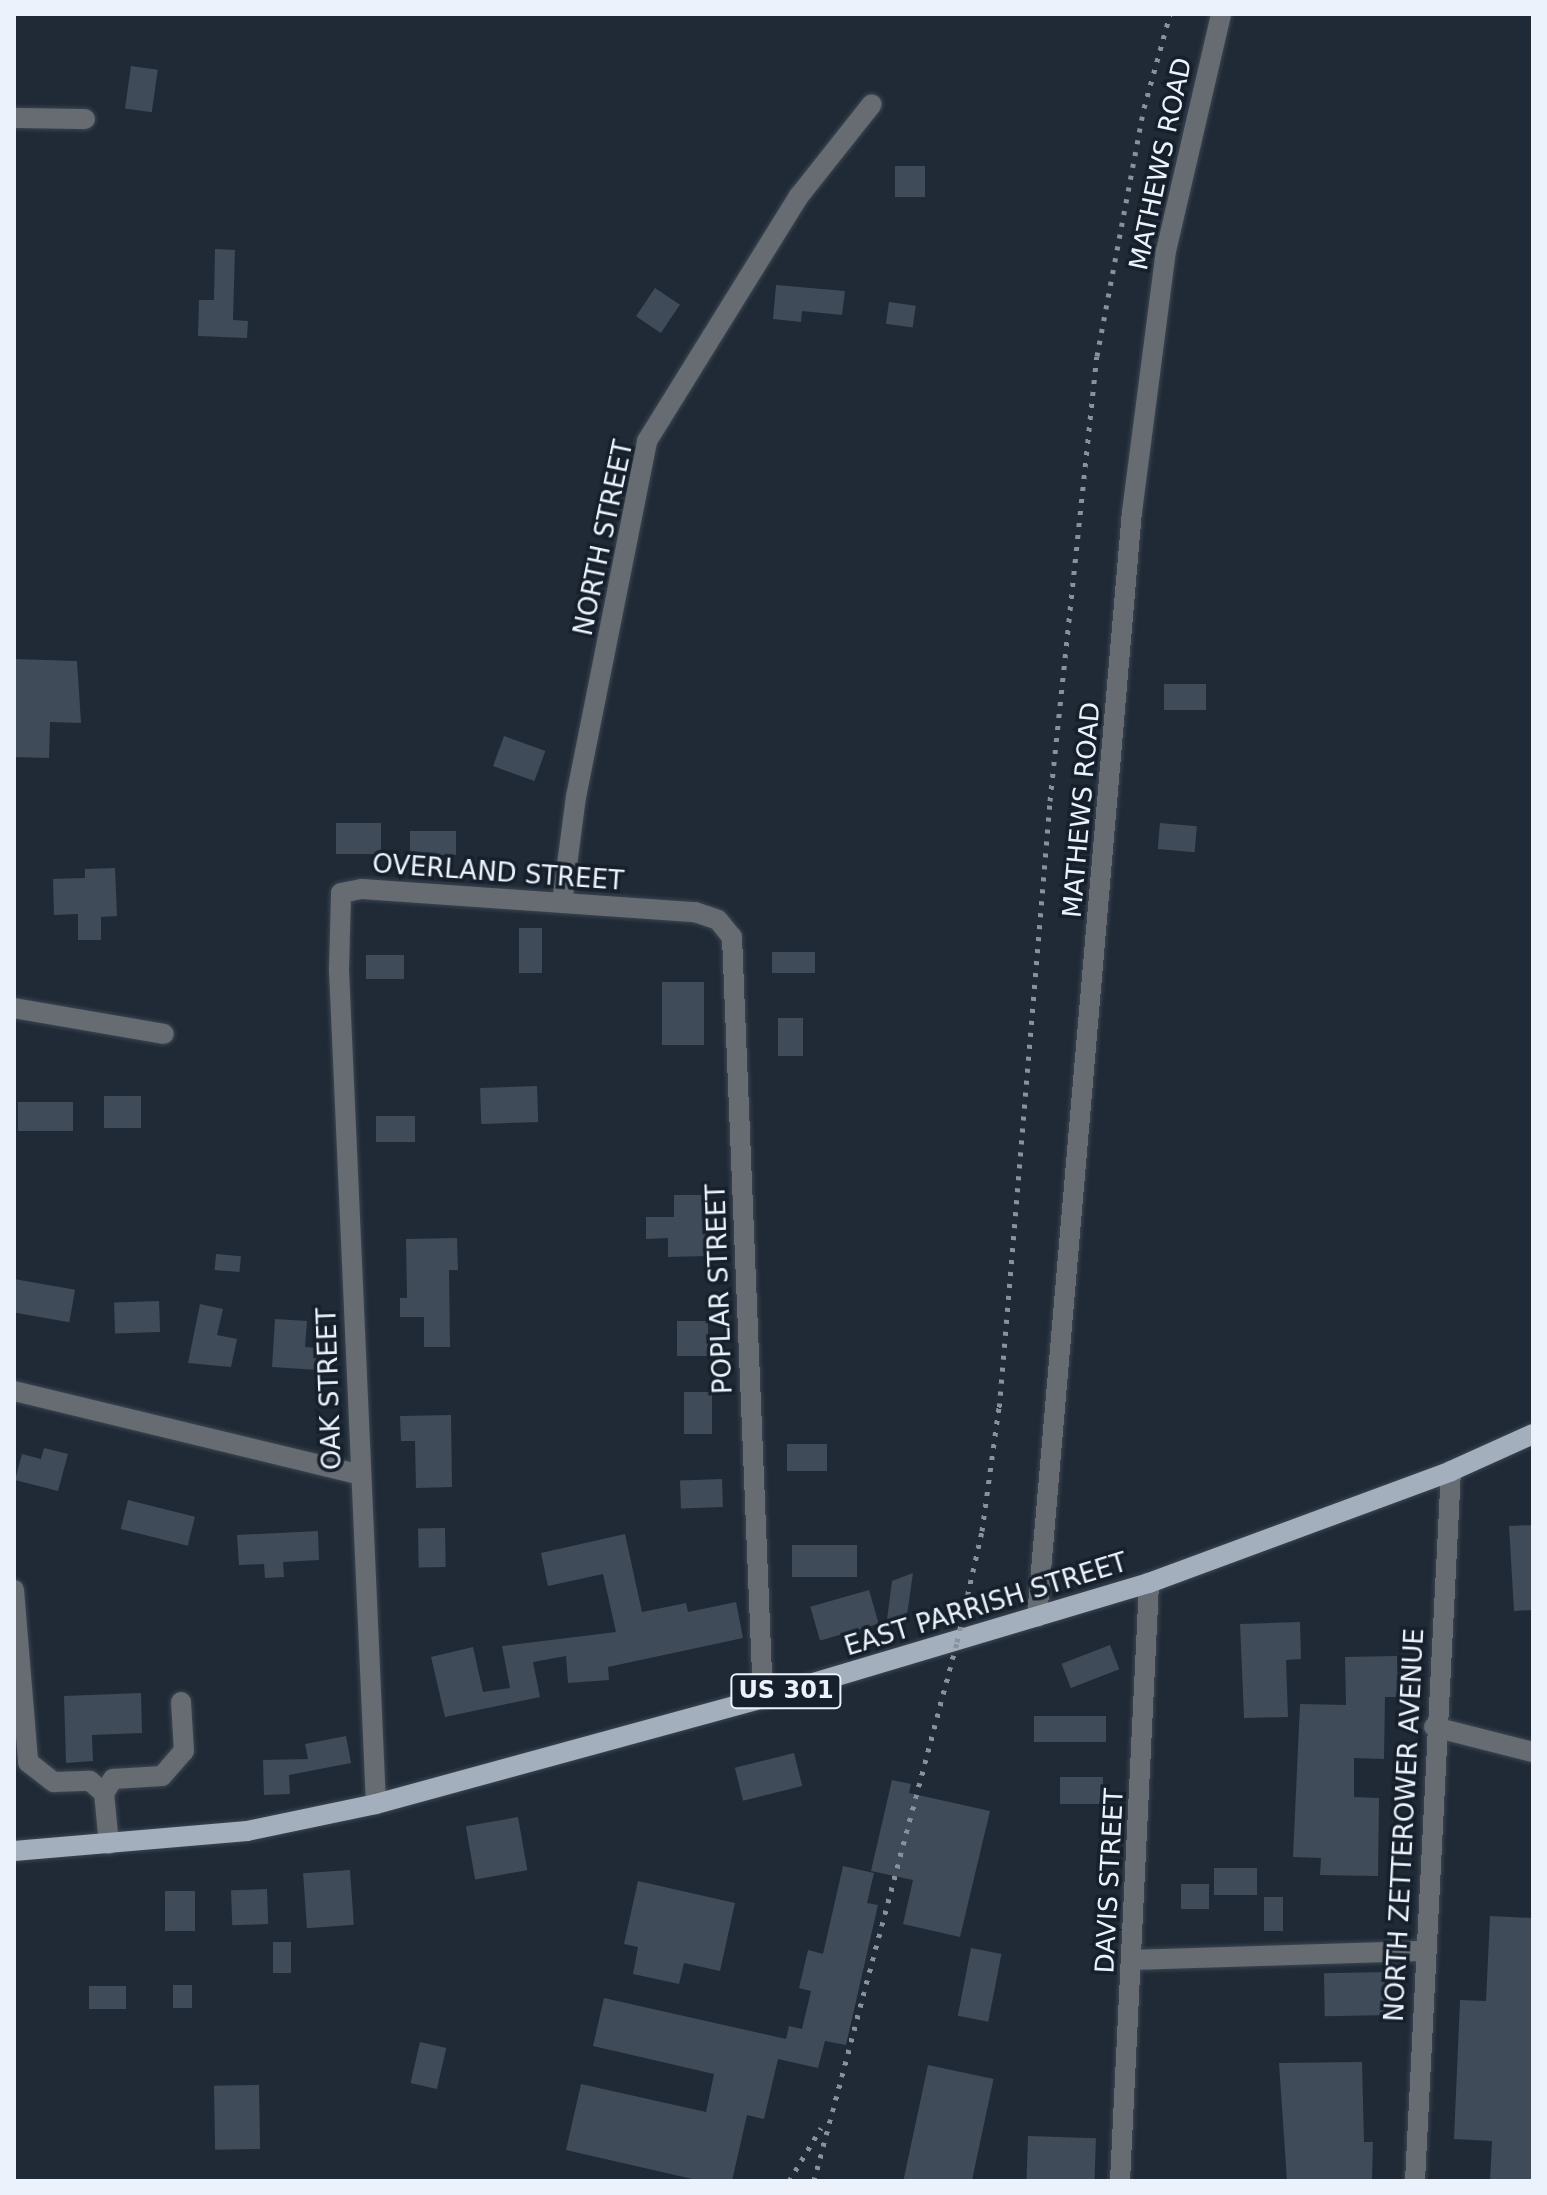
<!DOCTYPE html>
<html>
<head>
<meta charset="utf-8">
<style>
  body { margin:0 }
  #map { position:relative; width:1547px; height:2195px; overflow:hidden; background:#1f2a36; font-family:"DejaVu Sans",sans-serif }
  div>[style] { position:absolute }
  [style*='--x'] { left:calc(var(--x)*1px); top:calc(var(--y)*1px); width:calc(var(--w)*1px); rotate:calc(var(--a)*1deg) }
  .building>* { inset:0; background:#3f4b59; transform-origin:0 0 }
  .roads { filter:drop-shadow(0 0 2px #3c4652) drop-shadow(0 0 2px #3c4652) }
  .minor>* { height:20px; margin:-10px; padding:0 10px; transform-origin:10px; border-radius:10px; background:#666c72 }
  .major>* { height:20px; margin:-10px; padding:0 10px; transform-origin:10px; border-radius:10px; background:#a3afbc }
  .rail>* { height:5px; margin-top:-2.5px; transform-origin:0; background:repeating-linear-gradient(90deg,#89929c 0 4px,transparent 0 12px) }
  span { translate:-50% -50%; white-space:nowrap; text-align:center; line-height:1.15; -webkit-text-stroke:7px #16202c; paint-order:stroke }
  .shield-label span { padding:2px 6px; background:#16202c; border:2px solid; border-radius:6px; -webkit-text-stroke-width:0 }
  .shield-label { font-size:24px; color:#ebf2fb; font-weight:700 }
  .street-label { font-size:26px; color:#ebf2fb }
  .frame { position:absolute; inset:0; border:16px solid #ebf2fb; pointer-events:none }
</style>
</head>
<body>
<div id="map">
  <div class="building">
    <div style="left:131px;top:66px;width:27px;height:43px;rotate:8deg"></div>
    <div style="left:925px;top:166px;width:31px;height:30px;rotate:90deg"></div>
    <div style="clip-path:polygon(215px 249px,235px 250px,233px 320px,248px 321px,247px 338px,198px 336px,199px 300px,214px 300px)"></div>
    <div style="clip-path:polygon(776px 285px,845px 291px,842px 315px,802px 311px,801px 322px,773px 319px)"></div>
    <div style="left:655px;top:288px;width:30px;height:34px;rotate:34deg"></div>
    <div style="left:889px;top:302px;width:27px;height:22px;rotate:8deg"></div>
    <div style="clip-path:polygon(14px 659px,77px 661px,81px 723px,50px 722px,49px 758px,14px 757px)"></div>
    <div style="left:1206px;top:684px;width:26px;height:42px;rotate:90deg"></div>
    <div style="left:504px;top:736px;width:44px;height:32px;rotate:20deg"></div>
    <div style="left:336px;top:823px;width:45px;height:31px"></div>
    <div style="left:1160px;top:823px;width:37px;height:26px;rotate:5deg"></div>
    <div style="left:410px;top:831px;width:46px;height:24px"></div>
    <div style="clip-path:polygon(115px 868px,117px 916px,101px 917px,101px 940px,78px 940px,78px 914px,54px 915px,53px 879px,85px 878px,85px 869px)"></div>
    <div style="left:519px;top:928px;width:23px;height:45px"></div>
    <div style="left:772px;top:952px;width:43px;height:21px"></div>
    <div style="left:404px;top:955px;width:24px;height:38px;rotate:90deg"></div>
    <div style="left:662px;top:982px;width:42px;height:63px"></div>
    <div style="left:778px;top:1018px;width:25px;height:38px"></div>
    <div style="left:537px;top:1086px;width:36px;height:57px;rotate:88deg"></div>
    <div style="left:104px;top:1096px;width:37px;height:32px"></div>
    <div style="left:73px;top:1102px;width:29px;height:55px;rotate:90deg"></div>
    <div style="left:415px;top:1116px;width:26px;height:39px;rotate:90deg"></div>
    <div style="clip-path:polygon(674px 1195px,708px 1195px,708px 1256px,668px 1257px,668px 1238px,646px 1239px,646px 1217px,674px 1217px)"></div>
    <div style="clip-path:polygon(457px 1238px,458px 1270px,449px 1270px,450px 1347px,424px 1347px,424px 1317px,400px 1317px,400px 1298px,407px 1298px,406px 1239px)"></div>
    <div style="left:216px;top:1254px;width:25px;height:16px;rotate:5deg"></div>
    <div style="left:14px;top:1279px;width:62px;height:33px;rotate:10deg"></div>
    <div style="left:159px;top:1301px;width:31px;height:45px;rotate:88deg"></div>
    <div style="clip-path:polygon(200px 1304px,223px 1309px,217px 1335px,237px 1339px,231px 1367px,188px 1363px)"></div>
    <div style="clip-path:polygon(275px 1319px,307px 1321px,305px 1347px,319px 1348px,318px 1370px,272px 1367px)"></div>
    <div style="left:708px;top:1321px;width:35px;height:31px;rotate:90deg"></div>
    <div style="left:712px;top:1392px;width:42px;height:28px;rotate:90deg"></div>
    <div style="clip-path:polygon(451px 1415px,452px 1487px,416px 1488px,415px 1441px,401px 1441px,400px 1416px)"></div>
    <div style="left:827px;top:1444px;width:27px;height:40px;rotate:90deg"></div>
    <div style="clip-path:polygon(44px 1448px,68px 1454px,58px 1491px,15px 1480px,22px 1454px,41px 1459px)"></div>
    <div style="left:722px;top:1479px;width:28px;height:42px;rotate:88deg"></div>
    <div style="left:128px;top:1500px;width:69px;height:30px;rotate:14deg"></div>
    <div style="clip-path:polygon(1533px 1525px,1533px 1610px,1514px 1611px,1509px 1526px)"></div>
    <div style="left:445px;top:1528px;width:39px;height:27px;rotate:89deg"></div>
    <div style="clip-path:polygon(318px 1531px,319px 1560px,283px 1562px,284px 1577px,265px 1578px,264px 1564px,239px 1565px,237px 1535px)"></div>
    <div style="clip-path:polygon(625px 1534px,642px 1612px,686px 1603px,688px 1612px,736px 1602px,743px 1638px,608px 1667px,609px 1680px,568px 1683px,566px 1656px,533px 1662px,540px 1697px,445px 1717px,431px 1657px,473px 1647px,483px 1692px,510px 1688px,502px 1646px,616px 1632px,603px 1574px,548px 1586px,541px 1553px)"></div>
    <div style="left:857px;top:1545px;width:32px;height:65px;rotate:90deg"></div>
    <div style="clip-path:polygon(913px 1573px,906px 1622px,887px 1620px,892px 1581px)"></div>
    <div style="left:869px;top:1590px;width:35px;height:61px;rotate:74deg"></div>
    <div style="clip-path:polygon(1300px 1622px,1301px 1659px,1286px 1660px,1288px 1717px,1244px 1718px,1240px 1624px)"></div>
    <div style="left:1110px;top:1645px;width:26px;height:52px;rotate:69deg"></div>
    <div style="clip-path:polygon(1397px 1656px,1398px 1697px,1385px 1697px,1384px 1759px,1354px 1758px,1354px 1797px,1379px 1798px,1378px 1876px,1320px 1875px,1321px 1858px,1293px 1857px,1300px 1704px,1346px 1705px,1345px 1657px)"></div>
    <div style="clip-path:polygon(141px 1693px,142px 1733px,92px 1735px,93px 1761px,66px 1763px,64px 1696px)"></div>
    <div style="left:1106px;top:1716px;width:26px;height:72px;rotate:90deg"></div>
    <div style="clip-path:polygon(346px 1736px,351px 1763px,289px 1775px,290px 1794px,264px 1795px,263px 1760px,308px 1759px,305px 1744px)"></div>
    <div style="left:794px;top:1753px;width:34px;height:61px;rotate:76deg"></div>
    <div style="left:1060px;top:1777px;width:43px;height:27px"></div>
    <div style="clip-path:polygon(892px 1780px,911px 1784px,909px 1793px,990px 1811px,960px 1937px,903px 1924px,913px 1880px,871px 1871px)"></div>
    <div style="left:518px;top:1817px;width:54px;height:53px;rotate:80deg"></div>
    <div style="clip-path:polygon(843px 1866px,874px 1873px,867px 1903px,878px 1905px,846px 2045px,825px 2041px,818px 2068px,778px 2059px,764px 2119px,747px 2115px,732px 2181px,701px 2181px,566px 2150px,581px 2084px,706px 2112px,714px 2074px,593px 2046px,604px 1998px,786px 2039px,789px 2026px,802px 2029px,811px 1991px,799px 1988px,808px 1950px,823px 1954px)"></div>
    <div style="left:1214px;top:1868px;width:43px;height:27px"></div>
    <div style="left:350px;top:1870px;width:55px;height:47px;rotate:86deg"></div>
    <div style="clip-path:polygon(638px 1881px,735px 1903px,720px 1971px,684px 1963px,679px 1984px,633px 1974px,638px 1947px,624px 1944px)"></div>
    <div style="left:1181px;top:1884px;width:28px;height:25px"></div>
    <div style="left:267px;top:1889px;width:35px;height:36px;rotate:88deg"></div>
    <div style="left:165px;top:1891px;width:30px;height:40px"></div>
    <div style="left:1264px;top:1897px;width:19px;height:34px"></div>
    <div style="clip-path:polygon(1490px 1916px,1533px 1918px,1533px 2181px,1490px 2181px,1492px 2141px,1454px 2139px,1460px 2000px,1486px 2001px)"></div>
    <div style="left:273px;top:1942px;width:18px;height:31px"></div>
    <div style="left:971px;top:1948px;width:31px;height:69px;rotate:11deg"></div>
    <div style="left:1390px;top:1972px;width:43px;height:66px;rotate:89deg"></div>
    <div style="left:192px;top:1985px;width:23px;height:19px;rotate:90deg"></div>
    <div style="left:126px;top:1986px;width:23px;height:37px;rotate:90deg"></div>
    <div style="left:420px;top:2042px;width:27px;height:42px;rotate:13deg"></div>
    <div style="clip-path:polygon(1362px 2062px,1364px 2142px,1373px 2142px,1372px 2181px,1287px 2181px,1279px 2063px)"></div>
    <div style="left:928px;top:2065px;width:67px;height:119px;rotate:12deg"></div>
    <div style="left:259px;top:2085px;width:64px;height:45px;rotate:89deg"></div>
    <div style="left:1028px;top:2136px;width:68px;height:45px;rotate:2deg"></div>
  </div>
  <div class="roads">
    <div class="minor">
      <div style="--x:14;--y:118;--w:71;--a:0.8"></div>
      <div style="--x:562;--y:903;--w:107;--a:-82.5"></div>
      <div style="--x:576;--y:797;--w:363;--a:-78.7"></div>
      <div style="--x:647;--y:441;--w:288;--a:-58.2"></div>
      <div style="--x:799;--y:196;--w:117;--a:-51.6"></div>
      <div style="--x:14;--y:1008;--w:152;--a:9.8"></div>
      <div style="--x:14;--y:1391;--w:356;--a:13.6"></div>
      <div style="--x:14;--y:1590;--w:173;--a:85.3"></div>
      <div style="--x:28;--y:1762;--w:33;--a:38"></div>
      <div style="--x:54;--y:1782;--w:36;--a:-2"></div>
      <div style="--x:90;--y:1781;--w:18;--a:41"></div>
      <div style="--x:1037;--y:1617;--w:1109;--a:-85.09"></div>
      <div style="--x:1132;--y:512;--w:263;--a:-82.6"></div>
      <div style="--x:1166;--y:251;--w:243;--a:-76.9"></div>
      <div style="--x:1434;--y:1727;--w:102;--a:14.2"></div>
      <div style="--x:376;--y:1804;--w:834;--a:-92.54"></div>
      <div style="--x:339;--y:971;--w:78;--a:-88.5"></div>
      <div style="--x:341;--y:893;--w:21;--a:-11"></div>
      <div style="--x:362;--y:889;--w:334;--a:4"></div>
      <div style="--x:695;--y:912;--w:24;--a:19"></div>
      <div style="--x:718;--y:920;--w:22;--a:51"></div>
      <div style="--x:732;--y:937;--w:762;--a:87.67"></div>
      <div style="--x:109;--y:1844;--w:51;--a:-95.6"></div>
      <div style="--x:104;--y:1793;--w:17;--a:-57"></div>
      <div style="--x:113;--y:1779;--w:49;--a:-3.5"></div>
      <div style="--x:162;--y:1776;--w:33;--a:-49"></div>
      <div style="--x:184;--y:1751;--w:49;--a:-93.5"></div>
      <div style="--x:1133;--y:1960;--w:292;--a:-1.8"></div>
      <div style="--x:1120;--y:2181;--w:599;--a:-87.22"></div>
      <div style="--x:1415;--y:2181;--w:711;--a:-87.1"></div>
    </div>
    <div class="major">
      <div style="--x:14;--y:1851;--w:234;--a:-4.9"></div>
      <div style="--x:247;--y:1831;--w:132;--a:-11.8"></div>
      <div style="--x:376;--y:1804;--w:401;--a:-15.3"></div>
      <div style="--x:763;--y:1698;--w:403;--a:-16.6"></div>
      <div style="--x:1149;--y:1583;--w:322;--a:-20.3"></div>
      <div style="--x:1451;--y:1471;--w:90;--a:-24.3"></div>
    </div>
  </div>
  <div class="rail">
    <div style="--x:789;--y:2181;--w:62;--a:-58.9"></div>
    <div style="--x:814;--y:2181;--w:558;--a:-75.14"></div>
    <div style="--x:957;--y:1642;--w:114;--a:-77.3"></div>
    <div style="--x:982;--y:1531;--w:125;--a:-82.2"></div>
    <div style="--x:999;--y:1407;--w:608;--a:-85.19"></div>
    <div style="--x:1050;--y:801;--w:447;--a:-84"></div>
    <div style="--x:1097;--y:356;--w:252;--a:-79.3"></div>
    <div style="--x:1144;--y:108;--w:98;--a:-74.5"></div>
  </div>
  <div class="shield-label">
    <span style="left:786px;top:1691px">US 301</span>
  </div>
  <div class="street-label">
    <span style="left:1161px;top:164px;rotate:-78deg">MATHEWS ROAD</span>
    <span style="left:604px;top:538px;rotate:-78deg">NORTH STREET</span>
    <span style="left:1082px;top:810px;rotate:-85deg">MATHEWS ROAD</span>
    <span style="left:498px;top:873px;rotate:4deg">OVERLAND STREET</span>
    <span style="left:720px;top:1289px;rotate:-92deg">POPLAR STREET</span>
    <span style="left:330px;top:1389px;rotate:-92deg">OAK STREET</span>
    <span style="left:986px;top:1605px;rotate:-17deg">EAST PARRISH STREET</span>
    <span style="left:1405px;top:1825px;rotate:-87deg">NORTH ZETTEROWER AVENUE</span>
    <span style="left:1110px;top:1881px;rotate:-87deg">DAVIS STREET</span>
  </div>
  <div class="frame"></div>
</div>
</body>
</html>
